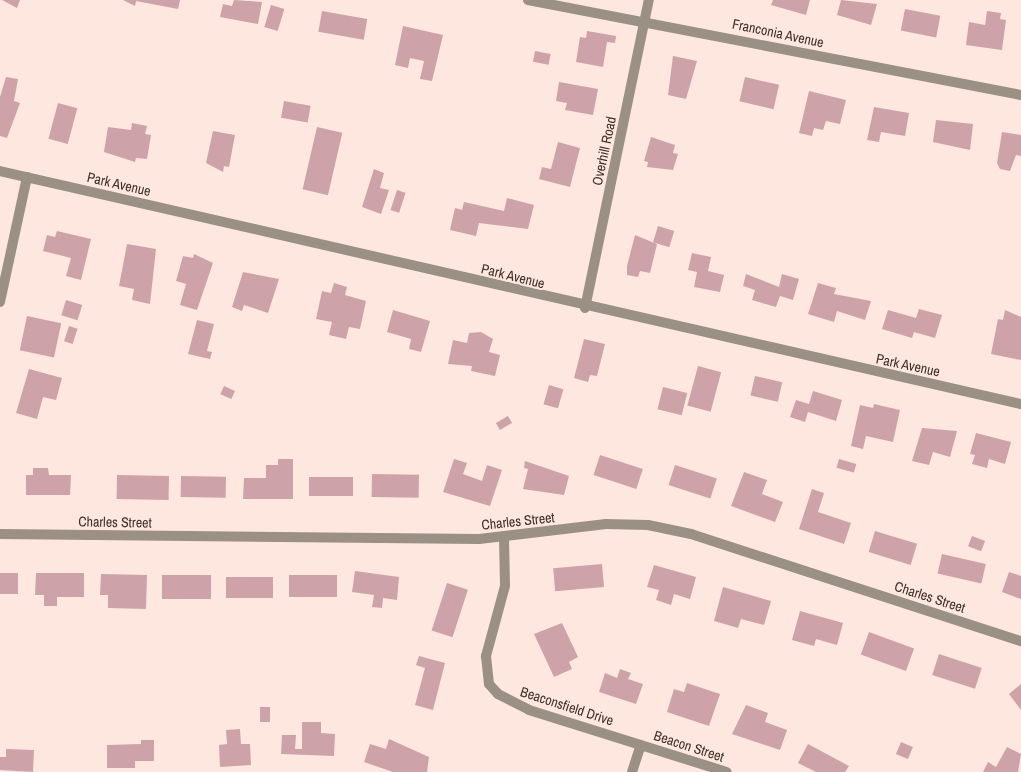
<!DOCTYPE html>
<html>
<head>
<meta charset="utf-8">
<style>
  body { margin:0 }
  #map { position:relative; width:1021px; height:772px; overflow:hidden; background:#fee7de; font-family:"Archivo Narrow",sans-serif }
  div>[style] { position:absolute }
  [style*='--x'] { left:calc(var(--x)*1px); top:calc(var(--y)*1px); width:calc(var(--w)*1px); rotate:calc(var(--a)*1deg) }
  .building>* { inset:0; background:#cea2a9; transform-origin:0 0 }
  .minor>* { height:10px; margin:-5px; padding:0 5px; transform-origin:5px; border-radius:5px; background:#9a9084 }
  span { translate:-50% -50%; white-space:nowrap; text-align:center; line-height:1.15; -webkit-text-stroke:4px #fee7de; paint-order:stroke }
  .street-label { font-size:14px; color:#3e302b }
</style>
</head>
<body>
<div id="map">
  <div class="building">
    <div style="clip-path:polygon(2px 0,20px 0,17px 8px)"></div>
    <div style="clip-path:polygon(123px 0,180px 0,178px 9px,136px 1px,135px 6px)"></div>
    <div style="clip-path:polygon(234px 0,262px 2px,258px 24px,220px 17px,223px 4px,232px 6px)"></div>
    <div style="clip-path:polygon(773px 0,810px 0,806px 15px,771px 5px)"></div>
    <div style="clip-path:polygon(841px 0,877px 4px,871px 25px,837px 15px)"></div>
    <div style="left:271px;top:5px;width:14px;height:23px;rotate:17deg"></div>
    <div style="left:905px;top:9px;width:36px;height:22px;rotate:11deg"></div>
    <div style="left:322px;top:11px;width:46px;height:21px;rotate:10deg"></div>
    <div style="clip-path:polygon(987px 11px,1001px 13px,1000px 19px,1006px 20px,1002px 50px,966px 45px,969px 22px,985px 25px)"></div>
    <div style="clip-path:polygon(403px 26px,443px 35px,432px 81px,420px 79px,424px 61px,410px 58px,408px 68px,395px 65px)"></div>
    <div style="clip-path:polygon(587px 31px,616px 36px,615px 43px,607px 42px,603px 67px,576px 62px,580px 37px,586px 38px)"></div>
    <div style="left:535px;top:51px;width:16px;height:11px;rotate:11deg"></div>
    <div style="clip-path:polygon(673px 56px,697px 61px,686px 99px,668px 95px)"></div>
    <div style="clip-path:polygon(6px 77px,18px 79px,14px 101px,20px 103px,7px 138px,0 136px,0 97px)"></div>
    <div style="left:745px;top:77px;width:35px;height:25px;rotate:13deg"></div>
    <div style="clip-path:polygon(559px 82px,598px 89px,593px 115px,565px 110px,567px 103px,556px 101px)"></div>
    <div style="clip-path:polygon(809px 91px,846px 100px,840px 124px,826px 121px,823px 130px,814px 128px,812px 136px,799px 133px)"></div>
    <div style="left:284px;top:101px;width:27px;height:17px;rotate:10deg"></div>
    <div style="left:58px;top:103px;width:20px;height:37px;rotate:15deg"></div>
    <div style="clip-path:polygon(874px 107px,909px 113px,905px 136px,881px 132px,879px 142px,867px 140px)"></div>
    <div style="clip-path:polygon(936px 120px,973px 124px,970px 150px,933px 142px)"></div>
    <div style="clip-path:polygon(132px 123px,147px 126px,145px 134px,151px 135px,147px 159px,136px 158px,135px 162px,104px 152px,108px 127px,131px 130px)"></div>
    <div style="left:317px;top:127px;width:26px;height:64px;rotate:13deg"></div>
    <div style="clip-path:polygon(213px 131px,235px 135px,229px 167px,224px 166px,223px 172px,206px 163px)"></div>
    <div style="clip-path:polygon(1002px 132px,1021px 135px,1021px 156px,1016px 155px,1010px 171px,1000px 169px,997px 163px)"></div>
    <div style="clip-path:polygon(651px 137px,675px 145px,673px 153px,678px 154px,673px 170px,647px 167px,648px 162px,644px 161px)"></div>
    <div style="clip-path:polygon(558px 142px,580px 148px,570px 187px,539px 179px,542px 167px,551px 169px)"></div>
    <div style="clip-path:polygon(374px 169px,384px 173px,380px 188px,389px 190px,381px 214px,362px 207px)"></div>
    <div style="left:397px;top:190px;width:9px;height:21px;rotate:18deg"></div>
    <div style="clip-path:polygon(507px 198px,534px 205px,528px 229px,479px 223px,476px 236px,450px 230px,455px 208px,462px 210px,464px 202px,504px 211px)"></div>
    <div style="left:658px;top:226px;width:17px;height:17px;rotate:17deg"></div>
    <div style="clip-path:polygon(57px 231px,91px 239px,81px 280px,66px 276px,71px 258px,43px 251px,47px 235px,55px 237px)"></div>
    <div style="clip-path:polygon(635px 235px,657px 244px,650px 273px,640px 271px,638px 277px,627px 275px,627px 266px)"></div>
    <div style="clip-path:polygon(127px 244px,156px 249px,150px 304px,132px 300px,134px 289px,119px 286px)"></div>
    <div style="clip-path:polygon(692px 253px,711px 257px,708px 271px,724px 275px,720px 292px,694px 287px,697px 272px,688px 270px)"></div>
    <div style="clip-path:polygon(194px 254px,213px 263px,197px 310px,180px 305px,186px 284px,176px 281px,183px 256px,193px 258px)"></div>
    <div style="clip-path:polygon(243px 272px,279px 279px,268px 313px,244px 305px,242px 311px,232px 307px)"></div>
    <div style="clip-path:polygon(746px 274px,779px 287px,782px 274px,799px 279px,793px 300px,780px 296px,776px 307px,752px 300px,755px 290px,743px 286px)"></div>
    <div style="clip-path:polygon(334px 283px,347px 287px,345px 295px,366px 301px,360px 329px,349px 327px,346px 339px,329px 335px,332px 322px,316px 319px,322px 291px,331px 293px)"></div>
    <div style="clip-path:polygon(818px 283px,836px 288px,834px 294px,871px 301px,865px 320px,837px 311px,834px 322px,808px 314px)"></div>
    <div style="left:66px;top:300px;width:17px;height:16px;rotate:17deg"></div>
    <div style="clip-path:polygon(919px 309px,942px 315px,935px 338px,914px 332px,912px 338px,882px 329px,888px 310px,916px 318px)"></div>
    <div style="clip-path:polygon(393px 310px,430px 321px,421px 352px,409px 349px,411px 339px,387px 332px)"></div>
    <div style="clip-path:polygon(1005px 310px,1021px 317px,1021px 360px,991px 354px,998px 319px,1003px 320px)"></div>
    <div style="left:27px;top:316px;width:35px;height:35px;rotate:12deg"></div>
    <div style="clip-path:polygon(197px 320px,214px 324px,207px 351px,212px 352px,210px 359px,188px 354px)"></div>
    <div style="left:69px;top:326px;width:9px;height:16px;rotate:18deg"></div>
    <div style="clip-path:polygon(481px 332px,493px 339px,489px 352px,500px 355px,495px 376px,471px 371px,472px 366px,448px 364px,453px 340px,467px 343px,469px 333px)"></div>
    <div style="clip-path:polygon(584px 339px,605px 344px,597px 376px,590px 375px,588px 382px,574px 378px)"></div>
    <div style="left:698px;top:366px;width:24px;height:41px;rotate:15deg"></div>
    <div style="clip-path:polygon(29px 369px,62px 378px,56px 400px,43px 397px,37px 419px,16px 413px)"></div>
    <div style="left:755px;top:376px;width:28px;height:20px;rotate:13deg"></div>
    <div style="left:549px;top:385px;width:15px;height:20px;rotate:16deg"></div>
    <div style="left:224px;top:386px;width:12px;height:9px;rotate:24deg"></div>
    <div style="left:663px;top:387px;width:25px;height:23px;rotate:14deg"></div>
    <div style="clip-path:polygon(813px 391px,842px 400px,836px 421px,808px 412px,805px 422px,790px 417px,796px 400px,809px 404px)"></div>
    <div style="clip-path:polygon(874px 404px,900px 410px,893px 442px,866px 436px,863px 449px,851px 446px,860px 405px,873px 408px)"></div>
    <div style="left:508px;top:416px;width:8px;height:14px;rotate:60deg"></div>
    <div style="clip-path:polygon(922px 428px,957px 431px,950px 457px,933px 452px,929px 465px,912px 461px)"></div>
    <div style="clip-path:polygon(976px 433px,1011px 442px,1005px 464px,989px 459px,987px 468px,972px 464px,975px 455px,970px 454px)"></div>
    <div style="left:600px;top:455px;width:45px;height:21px;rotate:18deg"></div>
    <div style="clip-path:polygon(278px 459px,293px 459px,293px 499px,243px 499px,244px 478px,266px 478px,266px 465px,278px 465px)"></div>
    <div style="clip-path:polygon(454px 459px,467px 463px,463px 474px,482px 481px,487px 465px,502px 470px,490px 506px,443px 492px)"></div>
    <div style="left:839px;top:459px;width:18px;height:9px;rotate:16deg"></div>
    <div style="clip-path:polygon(525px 461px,569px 476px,564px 495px,523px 489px,528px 469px,524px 468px)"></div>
    <div style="left:675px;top:465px;width:44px;height:21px;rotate:18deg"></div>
    <div style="clip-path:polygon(33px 468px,48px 468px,49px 475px,71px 475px,70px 495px,26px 495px,26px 475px,33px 475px)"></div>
    <div style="clip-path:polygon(744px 472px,767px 480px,762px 494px,783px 502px,775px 522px,731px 506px)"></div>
    <div style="left:372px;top:474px;width:47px;height:23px;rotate:1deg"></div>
    <div style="left:117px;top:475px;width:52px;height:24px;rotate:1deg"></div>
    <div style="left:181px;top:476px;width:45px;height:21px;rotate:1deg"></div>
    <div style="left:309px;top:477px;width:44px;height:19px"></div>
    <div style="clip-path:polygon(812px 489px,824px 493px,818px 512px,851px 523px,844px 544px,799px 529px)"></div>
    <div style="left:875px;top:531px;width:44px;height:22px;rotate:17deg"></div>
    <div style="left:972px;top:536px;width:14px;height:11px;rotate:21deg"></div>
    <div style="left:942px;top:554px;width:45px;height:20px;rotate:13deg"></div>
    <div style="left:602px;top:564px;width:23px;height:49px;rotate:85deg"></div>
    <div style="clip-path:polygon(654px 565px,696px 577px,690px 599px,674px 594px,671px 605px,656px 600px,659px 590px,647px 587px)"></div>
    <div style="clip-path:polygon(355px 571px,399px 577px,397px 600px,383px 598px,382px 608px,372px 607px,374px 595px,352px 592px)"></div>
    <div style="clip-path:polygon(1009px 572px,1021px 576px,1021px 599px,1002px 592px)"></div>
    <div style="left:0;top:573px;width:18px;height:21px"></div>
    <div style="clip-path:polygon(36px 573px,84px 573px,84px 597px,57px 597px,57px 606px,44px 606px,44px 595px,35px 595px)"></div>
    <div style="clip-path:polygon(101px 574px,147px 575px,146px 609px,108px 608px,108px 595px,100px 595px)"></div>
    <div style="left:162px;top:575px;width:49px;height:24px"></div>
    <div style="left:289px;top:575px;width:48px;height:22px"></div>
    <div style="left:226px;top:577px;width:47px;height:21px"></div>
    <div style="left:447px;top:583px;width:22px;height:50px;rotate:18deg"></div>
    <div style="clip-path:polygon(723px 587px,771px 601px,764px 625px,741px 619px,738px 628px,714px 621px)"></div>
    <div style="clip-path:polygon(800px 611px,843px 623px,837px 645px,816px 639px,814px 646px,792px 640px)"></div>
    <div style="clip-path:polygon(562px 623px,578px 657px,569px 662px,572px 669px,554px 677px,534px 634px)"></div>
    <div style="left:869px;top:632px;width:48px;height:24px;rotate:20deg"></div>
    <div style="left:939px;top:654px;width:45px;height:22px;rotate:18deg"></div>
    <div style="clip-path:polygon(419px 656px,445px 663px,433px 710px,415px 705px,425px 668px,416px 665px)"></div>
    <div style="clip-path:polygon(620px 669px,631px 673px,628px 679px,643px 684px,636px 704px,599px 692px,605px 673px,617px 678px)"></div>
    <div style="clip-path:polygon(687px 683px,720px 694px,709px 726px,667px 712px,674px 689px,684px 692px)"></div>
    <div style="clip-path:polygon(1021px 684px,1021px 710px,1009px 694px)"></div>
    <div style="clip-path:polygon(746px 705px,768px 713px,765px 722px,787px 730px,780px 750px,732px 734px)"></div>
    <div style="left:260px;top:707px;width:10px;height:15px"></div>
    <div style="clip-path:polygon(302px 722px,321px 722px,321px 733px,335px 734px,334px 756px,281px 754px,282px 735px,296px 735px,295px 749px,302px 749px)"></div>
    <div style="clip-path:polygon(240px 729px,241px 744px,250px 744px,251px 765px,220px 767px,219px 745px,227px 744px,226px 730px)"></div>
    <div style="clip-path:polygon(389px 739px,429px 757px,427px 772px,393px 772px,364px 762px,370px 744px,386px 749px)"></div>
    <div style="clip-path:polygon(141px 740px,154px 740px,154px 761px,135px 761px,135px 768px,107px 768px,107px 745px,141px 744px)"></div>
    <div style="left:901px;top:742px;width:13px;height:13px;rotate:23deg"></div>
    <div style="clip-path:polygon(808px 744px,849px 766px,845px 772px,816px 772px,798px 763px)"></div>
    <div style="clip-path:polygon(1007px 747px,1021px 754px,1018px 772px,983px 772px,988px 762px,996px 767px)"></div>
    <div style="clip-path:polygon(6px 749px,34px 750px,33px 772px,0 770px,0 757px,6px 757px)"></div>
  </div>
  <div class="minor">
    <div style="--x:528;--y:0;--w:502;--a:10.91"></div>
    <div style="--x:0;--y:171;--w:1047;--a:12.86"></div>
    <div style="--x:0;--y:302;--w:128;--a:-77.8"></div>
    <div style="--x:585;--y:308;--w:315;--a:-78.3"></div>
    <div style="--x:0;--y:534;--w:479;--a:0.6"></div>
    <div style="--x:479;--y:539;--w:128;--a:-6.7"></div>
    <div style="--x:606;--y:524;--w:42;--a:1.4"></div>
    <div style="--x:648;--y:525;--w:44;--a:11.8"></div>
    <div style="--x:691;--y:534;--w:347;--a:18"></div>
    <div style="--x:504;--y:538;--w:48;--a:88.8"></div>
    <div style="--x:505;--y:586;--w:73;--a:105.2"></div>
    <div style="--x:486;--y:656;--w:28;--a:84"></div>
    <div style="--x:489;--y:684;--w:13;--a:48"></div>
    <div style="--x:498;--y:694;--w:35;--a:27"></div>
    <div style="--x:529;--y:710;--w:207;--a:17.4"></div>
    <div style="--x:632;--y:772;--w:28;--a:-72"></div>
  </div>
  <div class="street-label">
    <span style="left:778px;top:33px;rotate:12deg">Franconia Avenue</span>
    <span style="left:604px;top:151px;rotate:-78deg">Overhill Road</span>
    <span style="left:119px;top:184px;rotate:13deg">Park Avenue</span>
    <span style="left:513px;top:276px;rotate:14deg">Park Avenue</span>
    <span style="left:908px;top:365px;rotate:12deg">Park Avenue</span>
    <span style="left:518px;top:521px;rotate:-6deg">Charles Street</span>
    <span style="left:115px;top:522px;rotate:1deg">Charles Street</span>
    <span style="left:930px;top:597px;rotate:18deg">Charles Street</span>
    <span style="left:567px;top:706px;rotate:18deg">Beaconsfield Drive</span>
    <span style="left:689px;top:746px;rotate:18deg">Beacon Street</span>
  </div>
</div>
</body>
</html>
